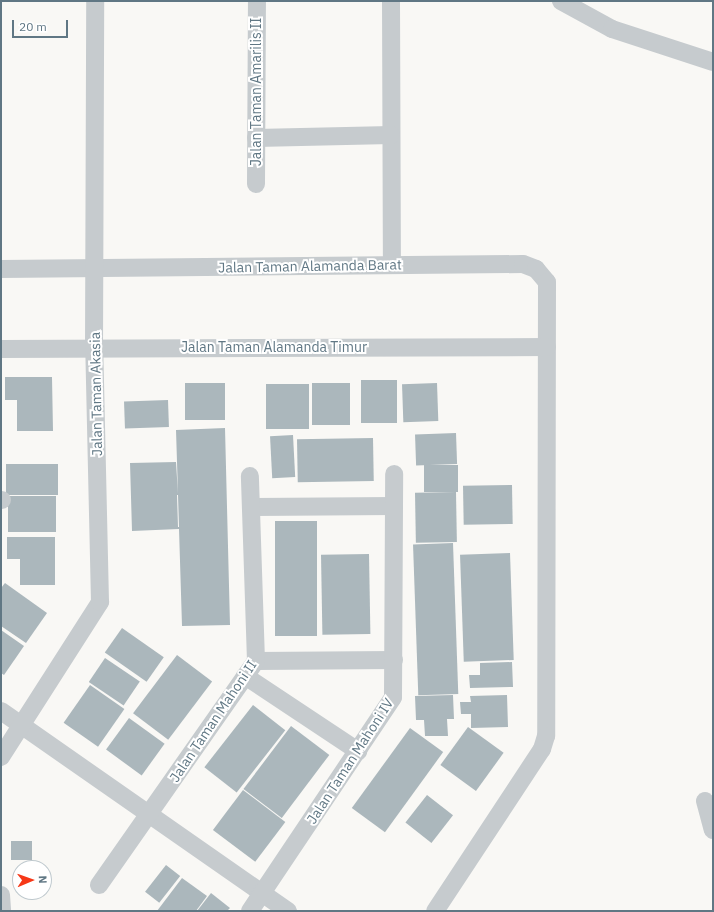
<!DOCTYPE html>
<html>
<head>
<meta charset="utf-8">
<style>
  body { margin:0 }
  #map { position:relative; width:714px; height:912px; overflow:hidden; background:#f9f8f5; font-family:"IBM Plex Sans",sans-serif }
  div>[style] { position:absolute }
  [style*='--x'] { left:calc(var(--x)*1px); top:calc(var(--y)*1px); width:calc(var(--w)*1px); rotate:calc(var(--a)*1deg) }
  .building>* { inset:0; background:#abb7bc; transform-origin:0 0 }
  .minor>* { height:18px; margin:-9px; padding:0 9px; transform-origin:9px; border-radius:9px; background:#c6cbce }
  span { translate:-50% -50%; white-space:nowrap; text-align:center; line-height:1.15; -webkit-text-stroke:4px #fff; paint-order:stroke }
  .street-label { font-size:14px; color:#607784 }
  .frame { position:absolute; inset:0; border:2px solid #607784; pointer-events:none }
  .north { position:absolute; left:12px; top:860px; width:40px; height:40px; box-sizing:border-box; background:#fff; border:1px solid #bfc9ce; border-radius:50%; rotate:88deg; font-size:11px; font-weight:700; line-height:16px; text-align:center; color:#607784 }
  .north::after { content:''; display:block; margin:auto; width:14px; height:18px; background:#f63818; clip-path:polygon(50% 0,100% 100%,50% 72%,0 100%) }
  .scale { position:absolute; left:12px; top:20px; width:56px; height:18px; box-sizing:border-box; border:2px solid #607784; border-top:0; padding-left:5px; font-size:12px; line-height:14px; white-space:nowrap; color:#607784; -webkit-text-stroke:3px #fff; paint-order:stroke }
</style>
</head>
<body>
<div id="map">
  <div class="building">
    <div style="clip-path:polygon(5px 377px,52px 377px,53px 431px,17px 431px,17px 400px,5px 400px)"></div>
    <div style="left:397px;top:380px;width:43px;height:36px;rotate:90deg"></div>
    <div style="left:185px;top:383px;width:40px;height:37px"></div>
    <div style="left:312px;top:383px;width:38px;height:42px"></div>
    <div style="left:437px;top:383px;width:38px;height:35px;rotate:88deg"></div>
    <div style="left:309px;top:384px;width:45px;height:43px;rotate:90deg"></div>
    <div style="left:168px;top:400px;width:27px;height:44px;rotate:88deg"></div>
    <div style="clip-path:polygon(evenodd,225px 428px,230px 625px,182px 626px,179px 529px,132px 531px,130px 463px,176px 462px,178px 494px,176px 430px,225px 428px,177px 495px,178px 495px,179px 527px,178px 527px,177px 495px)"></div>
    <div style="left:456px;top:433px;width:31px;height:41px;rotate:88deg"></div>
    <div style="left:293px;top:435px;width:42px;height:23px;rotate:87deg"></div>
    <div style="left:373px;top:438px;width:43px;height:76px;rotate:89deg"></div>
    <div style="left:6px;top:464px;width:52px;height:31px"></div>
    <div style="left:458px;top:465px;width:27px;height:34px;rotate:90deg"></div>
    <div style="left:512px;top:485px;width:39px;height:49px;rotate:89deg"></div>
    <div style="left:456px;top:492px;width:50px;height:41px;rotate:89deg"></div>
    <div style="left:56px;top:496px;width:36px;height:48px;rotate:90deg"></div>
    <div style="left:275px;top:521px;width:42px;height:115px"></div>
    <div style="clip-path:polygon(7px 537px,55px 537px,55px 585px,20px 585px,20px 559px,7px 559px)"></div>
    <div style="left:453px;top:543px;width:151px;height:40px;rotate:88deg"></div>
    <div style="left:510px;top:553px;width:107px;height:50px;rotate:88deg"></div>
    <div style="left:369px;top:554px;width:80px;height:48px;rotate:89deg"></div>
    <div style="clip-path:polygon(5px 583px,47px 613px,26px 643px,1px 626px,1px 588px)"></div>
    <div style="left:122px;top:628px;width:51px;height:30px;rotate:35deg"></div>
    <div style="clip-path:polygon(1px 630px,24px 646px,4px 675px,1px 673px)"></div>
    <div style="left:177px;top:655px;width:44px;height:73px;rotate:37deg"></div>
    <div style="left:105px;top:658px;width:42px;height:29px;rotate:34deg"></div>
    <div style="clip-path:polygon(512px 662px,513px 687px,470px 688px,469px 675px,480px 675px,480px 663px)"></div>
    <div style="left:90px;top:685px;width:42px;height:46px;rotate:35deg"></div>
    <div style="clip-path:polygon(453px 695px,454px 719px,447px 719px,448px 736px,425px 736px,424px 720px,416px 720px,415px 696px)"></div>
    <div style="clip-path:polygon(507px 695px,508px 727px,471px 728px,471px 714px,461px 714px,460px 702px,471px 702px,470px 696px)"></div>
    <div style="left:253px;top:705px;width:41px;height:79px;rotate:38deg"></div>
    <div style="left:129px;top:718px;width:44px;height:39px;rotate:36deg"></div>
    <div style="left:291px;top:726px;width:48px;height:79px;rotate:37deg"></div>
    <div style="left:468px;top:727px;width:44px;height:47px;rotate:36deg"></div>
    <div style="left:410px;top:728px;width:41px;height:99px;rotate:36deg"></div>
    <div style="left:243px;top:790px;width:53px;height:50px;rotate:37deg"></div>
    <div style="left:427px;top:795px;width:33px;height:35px;rotate:38deg"></div>
    <div style="left:11px;top:841px;width:21px;height:19px"></div>
    <div style="left:166px;top:865px;width:18px;height:34px;rotate:38deg"></div>
    <div style="clip-path:polygon(182px 878px,207px 896px,196px 911px,157px 911px)"></div>
    <div style="clip-path:polygon(211px 893px,230px 908px,227px 911px,197px 911px)"></div>
  </div>
  <div class="minor">
    <div style="--x:391;--y:1;--w:264;--a:89.8"></div>
    <div style="--x:561;--y:1;--w:58;--a:28.8"></div>
    <div style="--x:612;--y:29;--w:106;--a:18.1"></div>
    <div style="--x:256;--y:138;--w:135;--a:-1.3"></div>
    <div style="--x:256;--y:184;--w:183;--a:-89.7"></div>
    <div style="--x:1;--y:269;--w:522;--a:-0.55"></div>
    <div style="--x:523;--y:264;--w:14;--a:21"></div>
    <div style="--x:536;--y:269;--w:17;--a:50"></div>
    <div style="--x:547;--y:282;--w:454;--a:90.1"></div>
    <div style="--x:546;--y:736;--w:14;--a:107"></div>
    <div style="--x:542;--y:749;--w:194;--a:123.4"></div>
    <div style="--x:1;--y:349;--w:546;--a:-0.21"></div>
    <div style="--x:1;--y:500;--w:1;--a:0"></div>
    <div style="--x:251;--y:507;--w:143;--a:-0.4"></div>
    <div style="--x:256;--y:661;--w:138;--a:-0.4"></div>
    <div style="--x:245;--y:676;--w:136;--a:33.6"></div>
    <div style="--x:1;--y:711;--w:350;--a:34.9"></div>
    <div style="--x:1;--y:757;--w:184;--a:-57.4"></div>
    <div style="--x:100;--y:602;--w:255;--a:-91.3"></div>
    <div style="--x:94;--y:347;--w:346;--a:-89.8"></div>
    <div style="--x:705;--y:801;--w:30;--a:75"></div>
    <div style="--x:99;--y:885;--w:274;--a:-55"></div>
    <div style="--x:256;--y:661;--w:185;--a:-91.9"></div>
    <div style="--x:1;--y:895;--w:16;--a:86"></div>
    <div style="--x:250;--y:911;--w:257;--a:-56.2"></div>
    <div style="--x:393;--y:697;--w:223;--a:-89.7"></div>
  </div>
  <div class="street-label">
    <span style="left:256px;top:92px;rotate:-90deg">Jalan Taman Amarilis II</span>
    <span style="left:310px;top:266px;rotate:-1deg">Jalan Taman Alamanda Barat</span>
    <span style="left:274px;top:347px">Jalan Taman Alamanda Timur</span>
    <span style="left:96px;top:394px;rotate:-91deg">Jalan Taman Akasia</span>
    <span style="left:213px;top:721px;rotate:-56deg">Jalan Taman Mahoni II</span>
    <span style="left:350px;top:761px;rotate:-57deg">Jalan Taman Mahoni IV</span>
  </div>
  <div class="frame"></div>
  <div class="north">N</div>
  <div class="scale">20 m</div>
</div>
</body>
</html>
